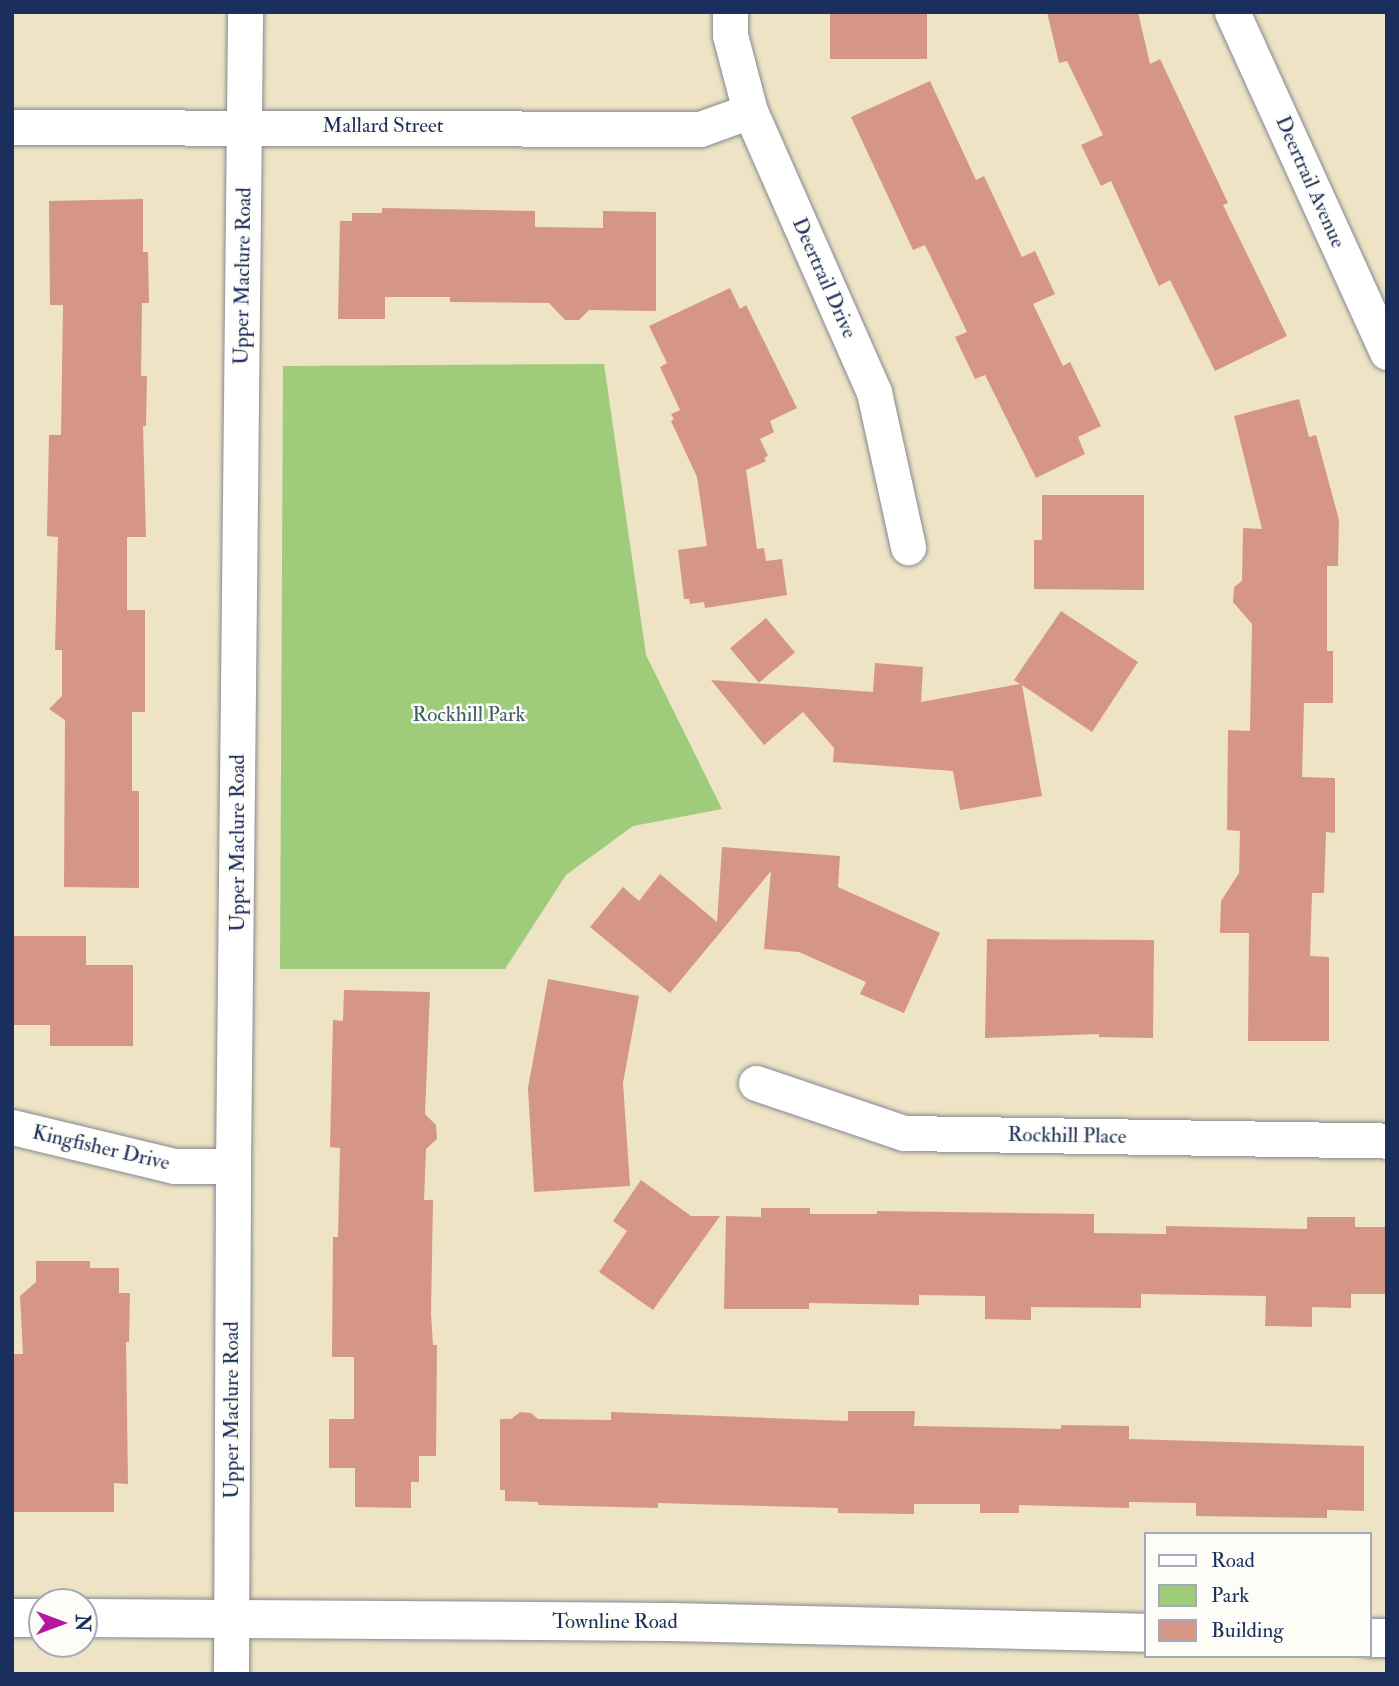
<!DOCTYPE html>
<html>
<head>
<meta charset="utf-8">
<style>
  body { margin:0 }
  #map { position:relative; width:1399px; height:1686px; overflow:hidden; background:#eee3c4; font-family:"IM FELL Double Pica",serif }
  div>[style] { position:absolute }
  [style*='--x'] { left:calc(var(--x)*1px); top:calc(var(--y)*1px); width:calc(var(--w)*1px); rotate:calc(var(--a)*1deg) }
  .green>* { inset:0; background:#9ecc7a }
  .building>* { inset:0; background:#d59685; transform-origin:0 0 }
  .roads { filter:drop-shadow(0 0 2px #848991) drop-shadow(0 0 2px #848991) }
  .minor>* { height:35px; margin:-17.5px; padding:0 17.5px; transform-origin:17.5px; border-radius:17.5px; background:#fff }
  .tertiary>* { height:38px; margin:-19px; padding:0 19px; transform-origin:19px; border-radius:19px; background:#fff }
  span { translate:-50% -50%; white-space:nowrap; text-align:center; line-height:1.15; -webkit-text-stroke:5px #fdfcf7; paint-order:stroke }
  .street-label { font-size:21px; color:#1b2f5e }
  .park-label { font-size:21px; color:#425e66 }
  .frame { position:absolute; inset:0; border:14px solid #1b2f5e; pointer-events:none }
  .legend { position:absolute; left:1144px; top:1532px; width:228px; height:126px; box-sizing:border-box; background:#fdfcf7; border:2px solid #a3aaba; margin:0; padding:9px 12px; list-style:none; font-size:21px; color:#1b2f5e }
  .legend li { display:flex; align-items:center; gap:14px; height:35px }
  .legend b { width:35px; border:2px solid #a3aaba }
  .north { position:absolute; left:28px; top:1588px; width:70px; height:70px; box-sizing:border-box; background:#fdfcf7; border:2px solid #a3aaba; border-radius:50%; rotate:90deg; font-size:19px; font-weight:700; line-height:28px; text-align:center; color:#1b2f5e }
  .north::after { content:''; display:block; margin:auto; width:24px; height:32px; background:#b5179e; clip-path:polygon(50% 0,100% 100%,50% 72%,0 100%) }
</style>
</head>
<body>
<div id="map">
  <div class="green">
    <div style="clip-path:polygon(604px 364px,646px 655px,722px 809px,633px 826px,566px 875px,505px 969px,280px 969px,283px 366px)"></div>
  </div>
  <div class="building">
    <div style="left:830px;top:12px;width:97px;height:47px"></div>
    <div style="clip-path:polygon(1047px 12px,1138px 12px,1150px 64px,1160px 59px,1228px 203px,1223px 205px,1287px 336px,1215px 371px,1170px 280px,1159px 286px,1111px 181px,1101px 186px,1081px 145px,1103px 135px,1067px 61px,1059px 63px)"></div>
    <div style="clip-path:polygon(930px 81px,976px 180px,984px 176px,1022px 257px,1035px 251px,1055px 294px,1033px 304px,1063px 366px,1070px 362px,1101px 426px,1078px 437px,1085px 454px,1036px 478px,985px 375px,975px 379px,955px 337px,967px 332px,925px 245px,913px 250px,851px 117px)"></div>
    <div style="clip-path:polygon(143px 199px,143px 252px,148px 252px,149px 303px,142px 303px,141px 376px,147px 376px,146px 426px,143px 426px,146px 537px,127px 537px,127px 610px,145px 610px,145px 712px,132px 712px,132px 791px,139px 791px,139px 888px,64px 887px,65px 720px,49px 709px,62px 696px,62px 650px,55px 650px,58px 537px,47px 536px,49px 435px,61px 435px,63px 305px,50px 305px,49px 201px)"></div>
    <div style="clip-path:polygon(382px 208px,535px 211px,535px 227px,603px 228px,603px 211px,656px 212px,656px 311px,589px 310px,579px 320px,565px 320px,549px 303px,450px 302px,450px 297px,385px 297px,385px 319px,338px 319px,340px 221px,352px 221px,352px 213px,382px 213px)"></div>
    <div style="clip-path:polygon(730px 288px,740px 309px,746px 305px,797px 408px,770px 421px,774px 432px,760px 439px,768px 456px,764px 458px,766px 461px,746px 470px,757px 549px,764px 548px,766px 561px,782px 559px,787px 595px,705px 608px,704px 602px,690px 604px,689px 599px,684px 599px,678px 550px,707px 546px,697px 477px,671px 421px,674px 419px,671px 414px,680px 410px,660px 367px,667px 363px,649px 326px)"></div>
    <div style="clip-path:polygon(1299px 399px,1309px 437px,1316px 435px,1339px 520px,1338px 566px,1327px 566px,1327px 651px,1333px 651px,1333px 703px,1304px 703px,1302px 777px,1335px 778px,1335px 833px,1326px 832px,1324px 893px,1312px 893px,1310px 956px,1329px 957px,1329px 1041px,1248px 1041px,1249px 933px,1220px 933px,1221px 901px,1239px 873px,1240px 831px,1227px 830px,1228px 730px,1250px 731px,1252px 624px,1233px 602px,1234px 587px,1242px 581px,1243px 528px,1262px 529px,1234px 416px)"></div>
    <div style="clip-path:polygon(1042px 495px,1144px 495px,1144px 590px,1034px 589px,1034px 540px,1042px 540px)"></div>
    <div style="clip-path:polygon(1061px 611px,1138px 662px,1092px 732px,1022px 685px,1042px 796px,960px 810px,953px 771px,833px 762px,834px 748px,803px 712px,764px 745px,711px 680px,873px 692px,875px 663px,923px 667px,921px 702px,1020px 684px,1014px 680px)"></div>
    <div style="left:766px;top:618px;width:45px;height:47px;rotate:50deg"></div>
    <div style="clip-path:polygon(722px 847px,840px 856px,838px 887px,940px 933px,904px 1013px,860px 994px,866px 982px,799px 952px,764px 949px,771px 871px,670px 993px,590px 927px,623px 887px,639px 901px,660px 874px,717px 922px)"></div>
    <div style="clip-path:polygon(12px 936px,86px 936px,86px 965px,133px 965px,133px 1046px,50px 1046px,50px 1025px,12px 1025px)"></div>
    <div style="clip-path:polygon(987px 939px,1154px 940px,1153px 1038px,1099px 1037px,1099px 1034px,985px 1038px)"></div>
    <div style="clip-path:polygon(548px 979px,639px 996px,623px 1083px,630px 1186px,534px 1192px,528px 1088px)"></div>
    <div style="clip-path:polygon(344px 990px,430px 992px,425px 1114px,436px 1125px,437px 1139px,426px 1149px,424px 1200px,433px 1200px,431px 1314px,433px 1345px,437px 1345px,436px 1456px,419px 1456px,419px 1482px,411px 1482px,411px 1508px,355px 1507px,355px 1468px,329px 1468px,329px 1419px,354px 1419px,354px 1357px,332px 1357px,333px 1237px,338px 1237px,340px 1148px,330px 1147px,333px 1020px,343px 1021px)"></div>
    <div style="clip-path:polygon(641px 1180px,691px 1216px,720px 1216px,653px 1310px,599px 1272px,627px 1231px,613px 1221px)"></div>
    <div style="clip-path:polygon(761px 1208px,810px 1208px,810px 1214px,877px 1214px,877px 1211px,1094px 1214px,1094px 1233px,1166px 1234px,1166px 1226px,1307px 1229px,1307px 1217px,1355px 1217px,1355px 1227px,1387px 1227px,1387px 1294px,1351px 1294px,1351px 1308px,1312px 1307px,1312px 1327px,1265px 1326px,1266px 1296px,1141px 1294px,1141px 1308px,1031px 1307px,1031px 1320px,985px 1319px,985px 1296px,919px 1295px,919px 1305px,809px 1303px,809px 1309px,724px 1309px,726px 1216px,761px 1217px)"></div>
    <div style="clip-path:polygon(36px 1261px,90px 1261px,90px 1268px,119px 1268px,119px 1293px,130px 1293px,129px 1342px,126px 1342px,128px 1484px,114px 1483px,114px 1512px,12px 1512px,12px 1354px,23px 1354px,20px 1296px,36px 1282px)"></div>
    <div style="clip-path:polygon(848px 1411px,915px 1411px,914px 1426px,1061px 1429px,1061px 1425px,1129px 1426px,1129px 1439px,1364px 1446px,1364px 1511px,1327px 1510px,1327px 1518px,1196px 1516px,1196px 1503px,1129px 1502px,1129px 1508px,1019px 1505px,1019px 1513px,980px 1513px,980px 1504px,914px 1504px,914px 1514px,838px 1513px,838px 1508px,658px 1503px,658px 1508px,538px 1505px,538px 1502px,505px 1501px,505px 1490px,500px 1490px,500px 1419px,511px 1419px,520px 1412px,531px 1413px,538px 1419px,611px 1420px,611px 1412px,848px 1421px)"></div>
  </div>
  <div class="roads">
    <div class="minor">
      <div style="--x:730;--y:12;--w:23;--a:90"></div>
      <div style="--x:730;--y:35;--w:79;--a:75.3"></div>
      <div style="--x:750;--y:111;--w:307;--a:66.2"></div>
      <div style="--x:874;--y:392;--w:159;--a:77.6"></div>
      <div style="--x:1232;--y:12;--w:374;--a:65.5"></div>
      <div style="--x:12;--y:127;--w:688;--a:0.17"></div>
      <div style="--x:700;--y:129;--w:53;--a:-19.8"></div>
      <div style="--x:756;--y:1083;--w:156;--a:18.7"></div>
      <div style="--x:904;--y:1133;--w:483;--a:0.9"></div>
      <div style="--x:12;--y:1127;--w:167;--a:13.5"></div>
      <div style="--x:174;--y:1166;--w:59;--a:0"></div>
      <div style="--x:231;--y:1674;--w:508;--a:-89.77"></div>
      <div style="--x:233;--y:1166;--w:1154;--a:-89.4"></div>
    </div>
    <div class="tertiary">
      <div style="--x:12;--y:1618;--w:30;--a:0"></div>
      <div style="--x:84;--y:1618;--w:587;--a:0.39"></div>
      <div style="--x:671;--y:1622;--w:474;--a:1.3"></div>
      <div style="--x:1369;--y:1638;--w:18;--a:0"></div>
    </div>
  </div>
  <div class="street-label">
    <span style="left:383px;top:126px">Mallard Street</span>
    <span style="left:1310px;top:182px;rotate:66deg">Deertrail Avenue</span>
    <span style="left:243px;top:276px;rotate:-89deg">Upper Maclure Road</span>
    <span style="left:824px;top:278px;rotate:66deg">Deertrail Drive</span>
    <span style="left:238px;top:843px;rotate:-90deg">Upper Maclure Road</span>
    <span style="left:1067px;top:1136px;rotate:1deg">Rockhill Place</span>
    <span style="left:101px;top:1148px;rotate:13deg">Kingfisher Drive</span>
    <span style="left:232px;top:1410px;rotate:-90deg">Upper Maclure Road</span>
    <span style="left:615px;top:1622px">Townline Road</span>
  </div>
  <div class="park-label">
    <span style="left:469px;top:715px">Rockhill Park</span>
  </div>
  <div class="frame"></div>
  <ul class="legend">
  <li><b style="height:9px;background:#fff"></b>Road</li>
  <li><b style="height:19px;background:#9ecc7a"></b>Park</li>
  <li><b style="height:19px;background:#d59685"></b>Building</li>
  </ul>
  <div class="north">N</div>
</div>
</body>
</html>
